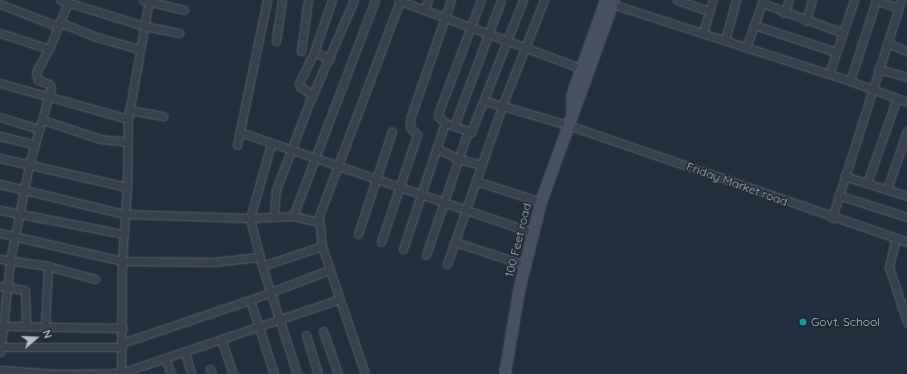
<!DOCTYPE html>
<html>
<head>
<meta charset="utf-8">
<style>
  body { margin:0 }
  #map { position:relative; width:907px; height:374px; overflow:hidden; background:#242f3e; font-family:Quicksand,sans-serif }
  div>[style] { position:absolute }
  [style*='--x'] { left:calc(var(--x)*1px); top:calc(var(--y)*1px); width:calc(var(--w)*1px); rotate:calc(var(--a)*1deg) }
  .roads { filter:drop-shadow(0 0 1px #565f6c) drop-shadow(0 0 1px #565f6c) }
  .street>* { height:7px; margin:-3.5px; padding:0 3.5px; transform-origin:3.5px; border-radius:3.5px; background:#38414e }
  .secondary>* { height:10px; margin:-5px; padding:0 5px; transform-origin:5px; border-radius:5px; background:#465061 }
  .dots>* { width:11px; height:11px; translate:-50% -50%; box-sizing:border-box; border:2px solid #1d2633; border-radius:50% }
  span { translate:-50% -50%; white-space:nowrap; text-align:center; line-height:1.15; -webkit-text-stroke:3px #1d2633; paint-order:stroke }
  .street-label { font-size:12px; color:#b4bcc9 }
  .poi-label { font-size:12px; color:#b4bcc9 }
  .left { translate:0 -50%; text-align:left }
  .north { position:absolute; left:16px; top:318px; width:40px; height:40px; -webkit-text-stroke:3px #1d2633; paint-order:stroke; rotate:71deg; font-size:11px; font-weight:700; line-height:16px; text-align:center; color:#b4bcc9 }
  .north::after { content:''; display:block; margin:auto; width:14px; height:18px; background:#b4bcc9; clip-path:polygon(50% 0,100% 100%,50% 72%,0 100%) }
</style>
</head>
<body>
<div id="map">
  <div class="roads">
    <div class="street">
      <div style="--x:60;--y:0;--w:88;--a:17.2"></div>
      <div style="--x:144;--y:26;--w:36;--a:11"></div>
      <div style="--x:143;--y:0;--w:42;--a:13.7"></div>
      <div style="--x:398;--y:0;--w:200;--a:20.5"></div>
      <div style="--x:481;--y:0;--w:119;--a:110.7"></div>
      <div style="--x:439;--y:111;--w:5;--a:101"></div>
      <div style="--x:438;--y:116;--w:10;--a:45"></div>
      <div style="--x:445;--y:123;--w:28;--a:19"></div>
      <div style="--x:471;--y:132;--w:142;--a:-68.5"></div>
      <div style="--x:677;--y:0;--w:34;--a:19"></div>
      <div style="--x:875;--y:0;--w:24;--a:19"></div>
      <div style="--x:609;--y:3;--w:253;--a:17.9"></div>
      <div style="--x:850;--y:81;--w:61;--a:20.2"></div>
      <div style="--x:762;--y:3;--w:86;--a:20.3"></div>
      <div style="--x:0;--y:4;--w:61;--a:21.1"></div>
      <div style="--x:424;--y:10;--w:11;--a:-68"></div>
      <div style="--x:784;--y:13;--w:14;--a:-69"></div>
      <div style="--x:806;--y:21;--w:22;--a:-74"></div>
      <div style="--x:59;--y:22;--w:37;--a:22"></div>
      <div style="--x:93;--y:36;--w:48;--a:15.8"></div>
      <div style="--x:754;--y:25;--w:86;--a:18.2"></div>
      <div style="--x:703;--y:32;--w:34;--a:-73"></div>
      <div style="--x:0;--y:33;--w:52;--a:18.1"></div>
      <div style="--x:725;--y:40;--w:41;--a:-74.6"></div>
      <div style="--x:276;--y:41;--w:41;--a:-81.7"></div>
      <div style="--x:887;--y:43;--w:22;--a:22"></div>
      <div style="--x:746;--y:48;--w:51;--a:-70.5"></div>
      <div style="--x:301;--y:51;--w:51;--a:-82.2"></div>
      <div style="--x:314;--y:52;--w:17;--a:24"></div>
      <div style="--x:878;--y:69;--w:30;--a:15"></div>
      <div style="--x:829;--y:74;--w:78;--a:-71.3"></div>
      <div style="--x:850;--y:81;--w:84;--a:-72"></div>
      <div style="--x:0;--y:83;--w:133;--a:15.7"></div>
      <div style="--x:313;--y:95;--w:15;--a:-148"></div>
      <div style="--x:300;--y:87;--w:4;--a:-104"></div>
      <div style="--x:299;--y:83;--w:34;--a:-64"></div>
      <div style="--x:314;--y:52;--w:55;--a:-70.9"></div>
      <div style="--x:485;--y:101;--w:86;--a:16.1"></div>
      <div style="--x:568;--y:125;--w:359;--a:19"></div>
      <div style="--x:129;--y:110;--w:35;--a:10"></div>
      <div style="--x:0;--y:117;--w:41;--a:17.1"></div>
      <div style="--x:43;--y:120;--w:60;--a:18.4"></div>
      <div style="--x:100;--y:139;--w:27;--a:6"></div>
      <div style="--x:454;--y:126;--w:134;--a:-69.5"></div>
      <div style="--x:240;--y:132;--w:310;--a:19"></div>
      <div style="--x:0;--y:136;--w:36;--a:14"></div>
      <div style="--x:271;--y:144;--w:77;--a:105.8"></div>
      <div style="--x:250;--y:218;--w:49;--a:76"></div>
      <div style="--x:262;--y:266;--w:114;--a:72"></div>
      <div style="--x:237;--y:145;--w:148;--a:-78.3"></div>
      <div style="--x:436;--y:148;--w:25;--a:26"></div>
      <div style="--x:459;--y:159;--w:24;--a:15"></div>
      <div style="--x:0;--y:158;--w:130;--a:12.9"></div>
      <div style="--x:844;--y:176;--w:66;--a:17.6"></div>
      <div style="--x:476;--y:181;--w:68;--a:17.9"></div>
      <div style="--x:867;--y:183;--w:90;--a:-70.6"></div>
      <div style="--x:0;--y:184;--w:128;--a:13.6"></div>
      <div style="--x:124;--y:214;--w:126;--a:1.8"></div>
      <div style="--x:250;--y:218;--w:43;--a:-2.7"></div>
      <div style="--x:293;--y:216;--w:26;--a:13"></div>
      <div style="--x:887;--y:189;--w:61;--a:-71"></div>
      <div style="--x:838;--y:195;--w:72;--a:17.7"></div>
      <div style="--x:0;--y:210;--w:125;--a:11"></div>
      <div style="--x:274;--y:216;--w:26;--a:-86"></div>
      <div style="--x:276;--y:190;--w:93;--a:-69.2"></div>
      <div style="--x:309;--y:103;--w:112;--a:-66.4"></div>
      <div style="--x:293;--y:216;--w:231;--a:-69.2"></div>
      <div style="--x:832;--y:218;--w:229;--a:-72.4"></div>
      <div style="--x:0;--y:233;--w:125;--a:12.9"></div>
      <div style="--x:122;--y:261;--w:91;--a:0.6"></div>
      <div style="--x:213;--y:262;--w:47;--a:-6.1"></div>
      <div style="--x:358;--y:234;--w:108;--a:-71.7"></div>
      <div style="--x:896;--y:238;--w:30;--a:104"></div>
      <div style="--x:889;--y:267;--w:58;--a:71.9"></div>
      <div style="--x:381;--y:242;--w:113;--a:-71.4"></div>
      <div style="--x:417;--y:135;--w:11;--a:-131"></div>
      <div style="--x:410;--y:127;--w:8;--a:-90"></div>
      <div style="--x:410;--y:119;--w:126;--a:-71"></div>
      <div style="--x:455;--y:242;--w:74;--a:18.2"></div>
      <div style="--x:403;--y:249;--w:133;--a:-71.6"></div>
      <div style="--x:426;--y:255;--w:131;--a:-71.3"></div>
      <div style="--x:0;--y:259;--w:49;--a:8.3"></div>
      <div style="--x:48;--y:266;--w:49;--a:15.5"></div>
      <div style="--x:447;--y:264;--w:167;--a:-70.8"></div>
      <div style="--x:502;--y:106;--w:114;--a:-68.4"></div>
      <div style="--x:262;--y:266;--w:63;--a:-18.4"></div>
      <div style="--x:0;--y:286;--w:25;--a:9"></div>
      <div style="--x:25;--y:290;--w:36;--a:88"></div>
      <div style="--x:250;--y:300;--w:78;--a:72"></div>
      <div style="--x:3;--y:327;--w:66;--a:-83.9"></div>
      <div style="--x:10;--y:261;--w:98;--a:-78.8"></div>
      <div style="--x:29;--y:165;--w:80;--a:-74.1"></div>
      <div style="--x:51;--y:88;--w:4;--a:-117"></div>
      <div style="--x:49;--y:84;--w:12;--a:-160"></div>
      <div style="--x:38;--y:80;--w:8;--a:-104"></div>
      <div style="--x:36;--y:72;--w:26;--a:-61"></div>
      <div style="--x:49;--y:49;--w:53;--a:-67.8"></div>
      <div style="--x:45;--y:327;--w:61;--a:-87.2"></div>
      <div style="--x:323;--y:331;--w:46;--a:70.8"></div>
      <div style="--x:306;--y:335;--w:41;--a:72.9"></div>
      <div style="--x:221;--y:339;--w:37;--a:71"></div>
      <div style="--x:122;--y:343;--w:135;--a:-18.6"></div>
      <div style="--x:250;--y:300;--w:85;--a:-20.8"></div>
      <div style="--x:1;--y:347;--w:121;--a:0"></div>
      <div style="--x:185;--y:351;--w:24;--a:75"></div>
      <div style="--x:0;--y:352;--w:23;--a:-83"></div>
      <div style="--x:3;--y:329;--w:4;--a:-56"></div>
      <div style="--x:5;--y:326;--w:118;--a:1"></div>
      <div style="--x:165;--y:358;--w:17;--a:69"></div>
      <div style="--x:210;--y:369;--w:5;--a:68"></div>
      <div style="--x:0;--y:370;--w:59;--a:3.9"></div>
      <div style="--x:63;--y:374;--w:58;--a:-1"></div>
      <div style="--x:121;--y:373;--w:230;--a:-18.7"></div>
      <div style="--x:121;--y:374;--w:113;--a:-89.5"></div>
      <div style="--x:122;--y:261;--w:74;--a:-86.1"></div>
      <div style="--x:127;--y:187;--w:68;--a:-89.2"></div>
      <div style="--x:128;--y:119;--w:121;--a:-80"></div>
      <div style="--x:365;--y:374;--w:135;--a:-108.6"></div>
      <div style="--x:322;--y:246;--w:30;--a:-96"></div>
      <div style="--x:319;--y:216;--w:231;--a:-69.4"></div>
    </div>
    <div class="secondary">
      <div style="--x:572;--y:115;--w:19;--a:-90"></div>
      <div style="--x:572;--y:96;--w:102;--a:-70.5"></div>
      <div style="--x:505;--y:374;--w:84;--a:-80.4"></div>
      <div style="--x:519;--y:291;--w:92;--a:-76.1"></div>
      <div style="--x:541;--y:202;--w:215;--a:-70.1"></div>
    </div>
  </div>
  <div class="dots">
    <div style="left:803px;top:322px;background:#0f9aa8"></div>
  </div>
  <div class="street-label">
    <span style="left:737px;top:184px;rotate:20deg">Friday Market road</span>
    <span style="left:518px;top:240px;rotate:-76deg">100 Feet road</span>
  </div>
  <div class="poi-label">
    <span class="left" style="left:811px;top:322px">Govt. School</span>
  </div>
  <div class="north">N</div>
</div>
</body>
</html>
